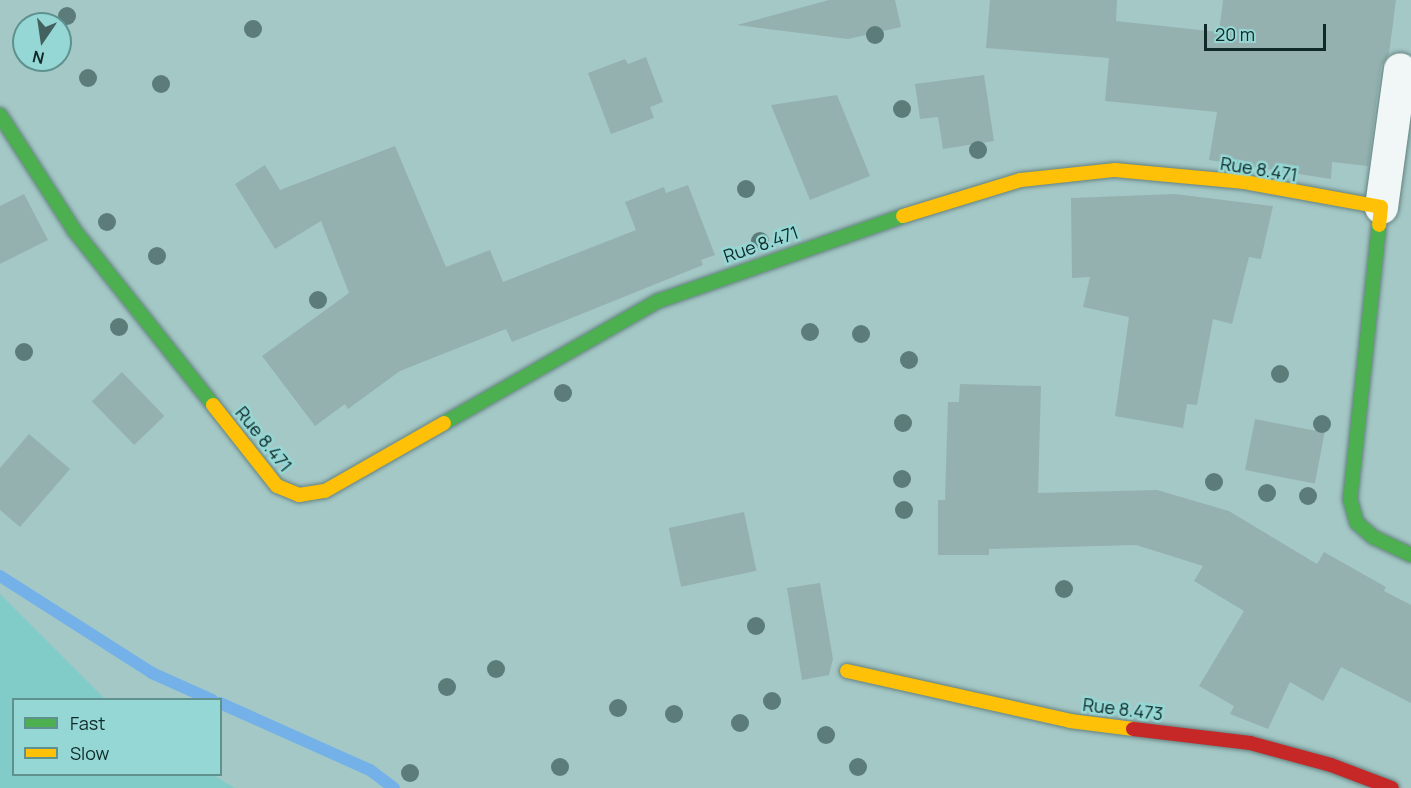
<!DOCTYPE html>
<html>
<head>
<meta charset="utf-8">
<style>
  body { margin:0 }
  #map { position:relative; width:1411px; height:788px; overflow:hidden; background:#a4c8c6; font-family:Manrope,sans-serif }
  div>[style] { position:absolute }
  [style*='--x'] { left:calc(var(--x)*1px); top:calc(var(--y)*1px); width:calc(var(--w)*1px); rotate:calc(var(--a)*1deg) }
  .green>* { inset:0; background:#81ccc9 }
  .stream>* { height:12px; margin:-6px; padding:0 6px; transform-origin:6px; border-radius:6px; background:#73b1e8 }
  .building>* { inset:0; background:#94b1af; transform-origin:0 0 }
  .roads { filter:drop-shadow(0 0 2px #648280) drop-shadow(0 0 2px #648280) }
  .street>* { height:33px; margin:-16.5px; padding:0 16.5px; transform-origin:16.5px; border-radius:16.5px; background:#f1f7f6 }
  .fast>* { height:14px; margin:-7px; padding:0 7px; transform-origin:7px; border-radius:7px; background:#4caf50 }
  .slow>* { height:14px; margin:-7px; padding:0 7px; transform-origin:7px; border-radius:7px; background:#ffc107 }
  .jam>* { height:14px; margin:-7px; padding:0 7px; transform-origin:7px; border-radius:7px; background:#c62828 }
  .trees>* { width:18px; height:18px; margin:-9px; border-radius:50%; background:#5c7c7a }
  span { translate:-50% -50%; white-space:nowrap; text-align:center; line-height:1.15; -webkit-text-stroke:5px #95d7d4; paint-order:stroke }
  .street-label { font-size:18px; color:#0e2928 }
  .legend { position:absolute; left:12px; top:698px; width:210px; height:78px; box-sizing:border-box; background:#95d7d4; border:2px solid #5f918f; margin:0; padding:8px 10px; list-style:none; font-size:18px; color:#0e2928 }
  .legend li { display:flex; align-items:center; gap:12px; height:30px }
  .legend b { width:30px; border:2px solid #5f918f }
  .north { position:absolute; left:12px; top:12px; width:60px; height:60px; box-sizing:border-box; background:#95d7d4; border:2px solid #5f918f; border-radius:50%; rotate:193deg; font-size:16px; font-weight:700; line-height:24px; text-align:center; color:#0e2928 }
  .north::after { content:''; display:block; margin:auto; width:21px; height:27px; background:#42615f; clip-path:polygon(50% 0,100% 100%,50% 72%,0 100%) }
  .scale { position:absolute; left:1204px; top:24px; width:122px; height:27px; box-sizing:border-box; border:3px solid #0e2928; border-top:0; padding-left:8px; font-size:18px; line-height:21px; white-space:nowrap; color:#0e2928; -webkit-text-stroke:4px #95d7d4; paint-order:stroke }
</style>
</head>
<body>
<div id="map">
  <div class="green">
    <div style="clip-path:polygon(0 594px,105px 699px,14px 700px,14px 774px,213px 775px,235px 788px,0 788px)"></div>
  </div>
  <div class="stream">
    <div style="--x:0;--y:576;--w:180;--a:32.5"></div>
    <div style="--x:152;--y:673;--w:66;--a:24.2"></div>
    <div style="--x:220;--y:703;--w:164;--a:24.1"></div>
    <div style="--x:370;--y:770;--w:30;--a:37"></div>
  </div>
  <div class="building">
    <div style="clip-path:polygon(829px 0,895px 0,901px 27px,848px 39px,737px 25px)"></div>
    <div style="clip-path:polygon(990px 0,1117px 0,1116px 21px,1219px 32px,1223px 0,1396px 0,1389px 54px,1381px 66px,1368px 166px,1332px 162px,1331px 179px,1209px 160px,1217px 112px,1105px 101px,1109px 58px,986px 48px)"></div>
    <div style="clip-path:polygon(646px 57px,663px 102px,650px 107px,654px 118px,611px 134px,588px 73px,625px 59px,628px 64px)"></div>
    <div style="clip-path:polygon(984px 75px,994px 141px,943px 149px,938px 117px,920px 119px,915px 84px)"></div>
    <div style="clip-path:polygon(837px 95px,870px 176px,810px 200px,771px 105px)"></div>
    <div style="clip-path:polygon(395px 146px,446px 267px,490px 250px,503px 282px,636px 230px,625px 202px,664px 187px,666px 193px,688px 185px,715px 255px,701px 260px,703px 265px,512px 342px,506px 329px,400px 371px,348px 409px,345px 404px,315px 426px,262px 356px,349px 293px,321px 221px,275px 249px,235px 184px,265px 165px,280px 190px)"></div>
    <div style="clip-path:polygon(24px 194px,48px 240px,0 264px,0 206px)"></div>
    <div style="clip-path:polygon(1175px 194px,1273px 206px,1261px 259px,1249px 257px,1232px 324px,1213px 319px,1197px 405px,1187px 404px,1183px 428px,1115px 416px,1129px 317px,1083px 307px,1090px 277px,1072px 278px,1071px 198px)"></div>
    <div style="left:122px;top:372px;width:61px;height:42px;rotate:46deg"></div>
    <div style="clip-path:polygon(960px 384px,1041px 386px,1038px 493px,1157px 490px,1229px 511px,1317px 564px,1324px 552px,1386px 587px,1384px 591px,1411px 605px,1411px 703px,1341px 667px,1323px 701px,1290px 682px,1268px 729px,1230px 714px,1234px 706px,1199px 686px,1244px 611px,1194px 581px,1203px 566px,1136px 545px,989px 549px,989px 555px,938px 555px,938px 500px,945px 500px,948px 402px,959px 402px)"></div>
    <div style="left:1255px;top:419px;width:71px;height:52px;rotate:11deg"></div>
    <div style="clip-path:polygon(29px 434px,70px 469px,20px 527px,0 510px,0 468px)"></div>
    <div style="left:744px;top:512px;width:60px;height:77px;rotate:78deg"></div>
    <div style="clip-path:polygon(820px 583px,833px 659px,829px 675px,802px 680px,787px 588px)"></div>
  </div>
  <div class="roads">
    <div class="street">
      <div style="--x:1381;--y:207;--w:139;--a:-82.2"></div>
    </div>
    <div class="fast">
      <div style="--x:0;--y:115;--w:137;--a:57.2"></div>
      <div style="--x:74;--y:230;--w:223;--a:51.5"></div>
      <div style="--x:1379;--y:225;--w:276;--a:96"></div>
      <div style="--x:1350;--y:499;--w:25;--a:74"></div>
      <div style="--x:1357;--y:523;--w:21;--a:41"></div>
      <div style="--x:1373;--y:537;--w:42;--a:25.3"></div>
      <div style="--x:444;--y:423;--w:246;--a:-29.7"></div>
      <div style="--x:658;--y:301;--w:259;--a:-19.1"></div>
    </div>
    <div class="slow">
      <div style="--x:903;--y:216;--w:123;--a:-17"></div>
      <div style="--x:1021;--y:180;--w:95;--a:-6.1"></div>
      <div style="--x:1115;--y:170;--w:130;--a:5.3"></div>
      <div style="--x:1244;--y:182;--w:139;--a:10.3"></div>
      <div style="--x:1381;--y:207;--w:18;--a:96"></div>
      <div style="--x:213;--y:405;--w:103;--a:51.7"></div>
      <div style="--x:277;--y:486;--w:24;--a:22"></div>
      <div style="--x:299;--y:495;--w:26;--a:-9"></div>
      <div style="--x:325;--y:491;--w:137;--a:-29.7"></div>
      <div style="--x:847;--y:671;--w:229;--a:12.6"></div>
      <div style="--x:1070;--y:721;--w:64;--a:7.2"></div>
    </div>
    <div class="jam">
      <div style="--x:1133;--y:729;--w:118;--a:6.8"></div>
      <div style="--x:1250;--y:743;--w:84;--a:15.2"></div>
      <div style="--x:1331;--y:765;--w:65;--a:20.7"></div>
    </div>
  </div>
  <div class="trees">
    <div style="left:67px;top:16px"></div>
    <div style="left:253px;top:29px"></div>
    <div style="left:875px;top:35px"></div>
    <div style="left:88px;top:78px"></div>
    <div style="left:161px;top:84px"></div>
    <div style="left:902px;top:109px"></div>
    <div style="left:978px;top:150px"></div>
    <div style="left:746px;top:189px"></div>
    <div style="left:107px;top:222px"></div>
    <div style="left:760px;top:241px"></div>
    <div style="left:157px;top:256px"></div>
    <div style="left:318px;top:300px"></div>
    <div style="left:119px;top:327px"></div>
    <div style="left:810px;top:332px"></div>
    <div style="left:861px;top:334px"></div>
    <div style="left:24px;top:352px"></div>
    <div style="left:909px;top:360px"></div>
    <div style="left:1280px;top:374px"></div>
    <div style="left:563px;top:393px"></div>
    <div style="left:903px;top:423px"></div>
    <div style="left:1322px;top:424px"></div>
    <div style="left:902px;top:479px"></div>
    <div style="left:1214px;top:482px"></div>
    <div style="left:1267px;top:493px"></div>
    <div style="left:1308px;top:496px"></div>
    <div style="left:904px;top:510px"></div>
    <div style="left:1064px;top:589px"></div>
    <div style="left:756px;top:626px"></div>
    <div style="left:496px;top:669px"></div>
    <div style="left:447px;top:687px"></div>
    <div style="left:772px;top:701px"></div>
    <div style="left:618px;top:708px"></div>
    <div style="left:674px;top:714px"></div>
    <div style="left:740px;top:723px"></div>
    <div style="left:826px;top:735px"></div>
    <div style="left:560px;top:767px"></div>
    <div style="left:858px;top:767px"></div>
    <div style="left:410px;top:773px"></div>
  </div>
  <div class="street-label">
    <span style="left:1259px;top:169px;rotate:9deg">Rue 8.471</span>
    <span style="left:761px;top:244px;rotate:-19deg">Rue 8.471</span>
    <span style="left:264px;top:439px;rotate:51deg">Rue 8.471</span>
    <span style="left:1123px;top:709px;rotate:7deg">Rue 8.473</span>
  </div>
  <ul class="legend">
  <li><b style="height:8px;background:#4caf50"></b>Fast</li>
  <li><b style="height:8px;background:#ffc107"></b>Slow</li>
  </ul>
  <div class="north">N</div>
  <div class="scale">20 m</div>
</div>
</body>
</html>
